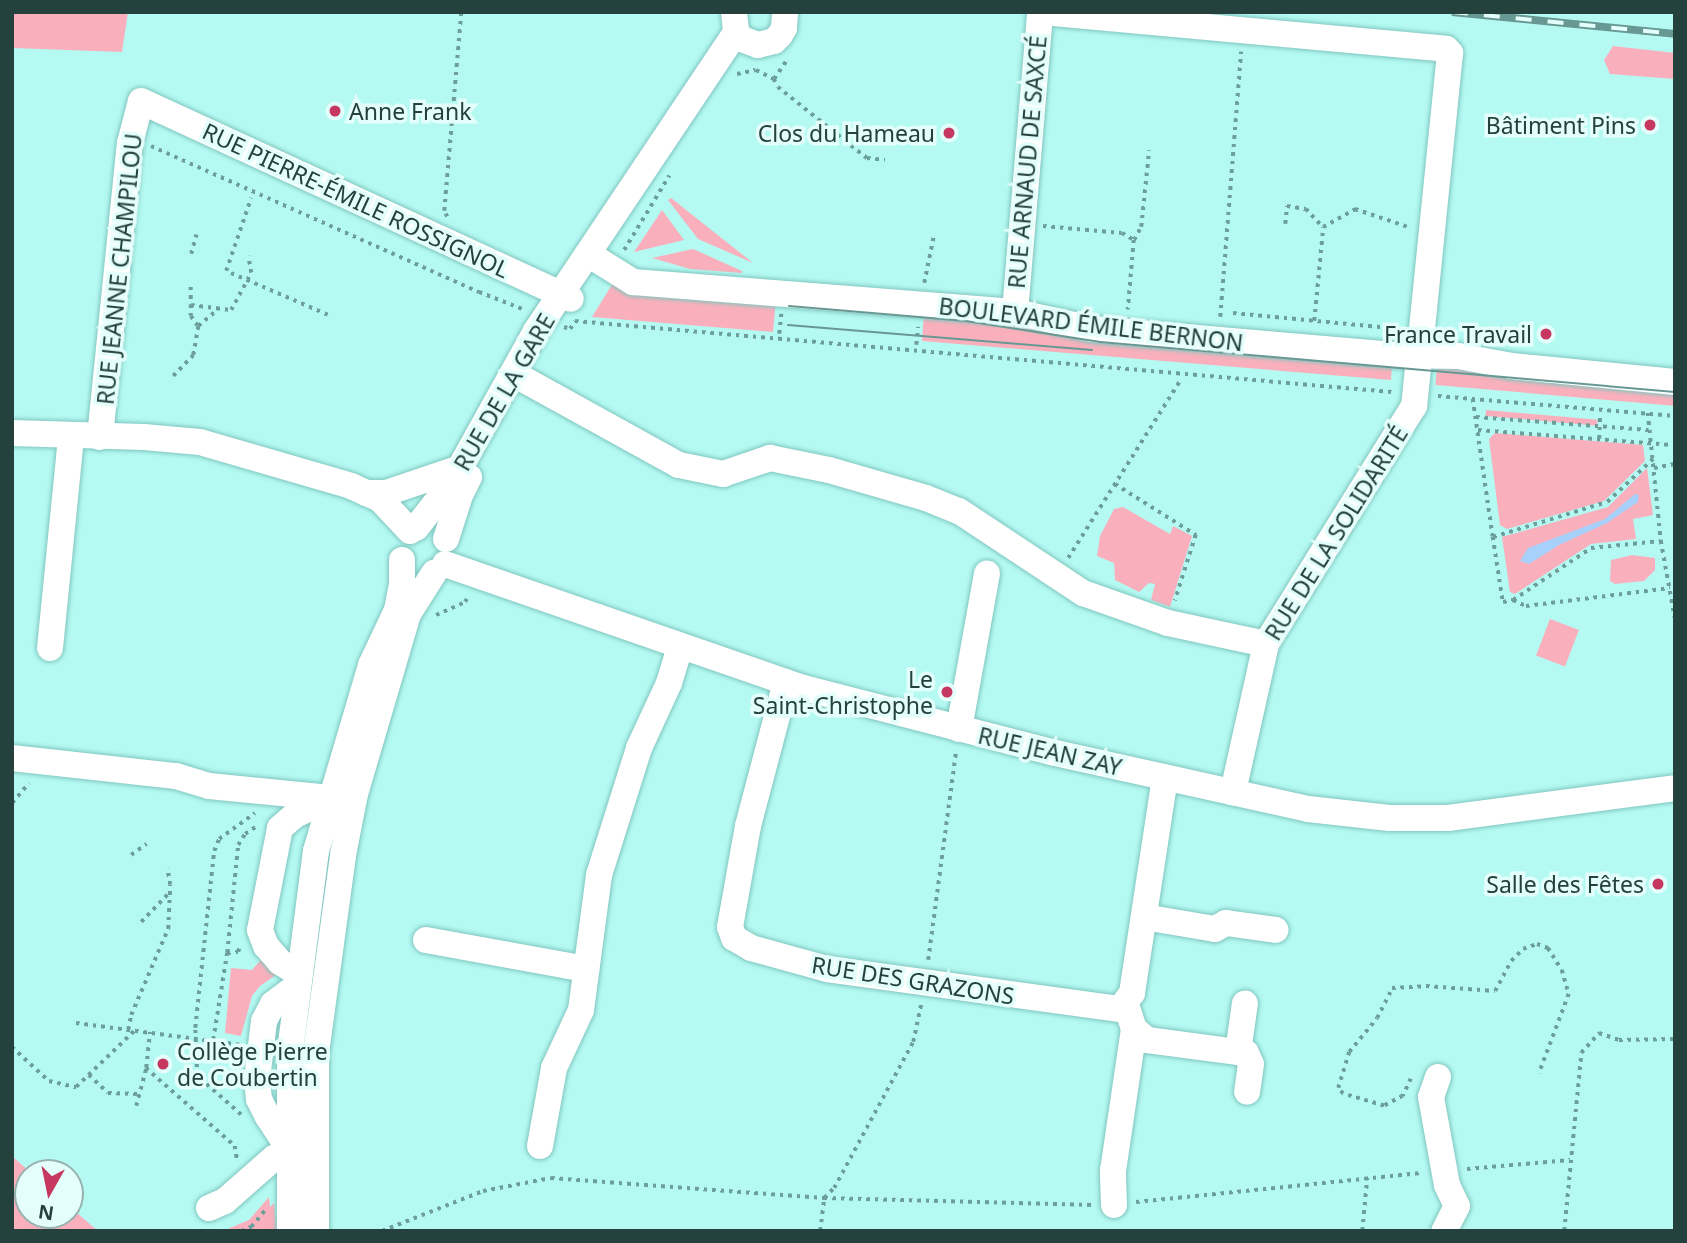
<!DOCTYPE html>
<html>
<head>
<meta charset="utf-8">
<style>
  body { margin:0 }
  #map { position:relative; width:1687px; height:1243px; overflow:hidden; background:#b4faf3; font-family:"Noto Sans",sans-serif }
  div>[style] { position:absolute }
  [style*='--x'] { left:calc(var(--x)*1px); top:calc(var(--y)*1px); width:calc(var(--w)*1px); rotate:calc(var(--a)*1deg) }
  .green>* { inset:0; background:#fab0bc; transform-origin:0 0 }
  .water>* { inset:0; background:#a7d1fa }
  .path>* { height:3.5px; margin-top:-1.75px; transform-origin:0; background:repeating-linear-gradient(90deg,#6d9f9a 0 3.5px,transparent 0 8.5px) }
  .roads { filter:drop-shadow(0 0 2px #81c6bf) drop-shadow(0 0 2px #81c6bf) }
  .minor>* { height:26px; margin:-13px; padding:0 13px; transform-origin:13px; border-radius:13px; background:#fff }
  .tram>* { height:2px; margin:-1px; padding:0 1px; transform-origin:1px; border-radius:1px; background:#689893 }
  .rail>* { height:8px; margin-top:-4px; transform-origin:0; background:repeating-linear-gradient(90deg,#e3fefb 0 16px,#689893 0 32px); box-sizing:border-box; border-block:2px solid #689893 }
  .dots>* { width:19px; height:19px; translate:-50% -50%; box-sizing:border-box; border:4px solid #e3fefb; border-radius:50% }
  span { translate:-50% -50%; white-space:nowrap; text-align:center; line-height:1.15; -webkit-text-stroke:7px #e3fefb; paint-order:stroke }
  .poi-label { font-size:23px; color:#24413e }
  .left { translate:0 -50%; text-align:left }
  .right { translate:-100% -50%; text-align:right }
  .street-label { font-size:23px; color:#24413e }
  .frame { position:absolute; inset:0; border:14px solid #24413e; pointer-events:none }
  .north { position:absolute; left:14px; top:1159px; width:70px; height:70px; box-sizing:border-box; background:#e3fefb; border:2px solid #97b2af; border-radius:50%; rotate:189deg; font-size:19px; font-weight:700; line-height:28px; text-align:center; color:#24413e }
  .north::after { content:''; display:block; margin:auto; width:24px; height:32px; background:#c73860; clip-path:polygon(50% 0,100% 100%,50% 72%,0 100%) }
</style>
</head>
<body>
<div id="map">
  <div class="green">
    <div style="clip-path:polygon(12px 12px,128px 12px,122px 52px,12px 48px)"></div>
    <div style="clip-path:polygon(1613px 46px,1675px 53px,1675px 79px,1610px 74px,1604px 60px)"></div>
    <div style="clip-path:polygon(671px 198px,753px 263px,698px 239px,668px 200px)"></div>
    <div style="clip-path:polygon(662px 210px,684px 240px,634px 252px)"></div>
    <div style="clip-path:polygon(693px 249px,742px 271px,742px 273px,690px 269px,652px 258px)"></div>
    <div style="clip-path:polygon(616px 278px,776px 299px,773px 332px,592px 317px)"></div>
    <div style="clip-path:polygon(924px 313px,1392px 362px,1391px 380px,922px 341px)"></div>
    <div style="left:1437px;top:367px;width:239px;height:18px;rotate:5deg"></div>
    <div style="left:1486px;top:410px;width:112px;height:6px;rotate:5deg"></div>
    <div style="clip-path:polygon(1495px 433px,1643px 445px,1645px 461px,1604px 501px,1507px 529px,1500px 525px,1489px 439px)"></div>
    <div style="clip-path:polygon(1647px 468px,1653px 515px,1633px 519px,1636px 539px,1591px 544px,1515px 594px,1510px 592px,1502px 537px,1608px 507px)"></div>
    <div style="clip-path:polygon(1123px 507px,1170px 534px,1173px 526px,1192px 536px,1170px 607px,1151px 600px,1155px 584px,1149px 583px,1139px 592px,1115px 580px,1114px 563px,1097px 556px,1100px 536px,1114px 509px)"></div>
    <div style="clip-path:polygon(1632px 555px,1655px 558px,1655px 570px,1644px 581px,1615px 584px,1610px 581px,1611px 560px)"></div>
    <div style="left:1550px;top:619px;width:31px;height:39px;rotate:21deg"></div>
    <div style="clip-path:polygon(264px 956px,279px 973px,260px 986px,252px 996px,241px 1036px,225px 1033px,231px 968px,252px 970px)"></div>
    <div style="clip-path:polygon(12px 1156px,31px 1173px,28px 1173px,28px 1215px,70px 1215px,70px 1207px,98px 1231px,12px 1231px)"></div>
    <div style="clip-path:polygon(269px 1197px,270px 1207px,274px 1203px,277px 1231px,223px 1231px,249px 1220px)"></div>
  </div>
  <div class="water">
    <div style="clip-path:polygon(1635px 494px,1639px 495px,1638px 502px,1607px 523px,1559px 545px,1529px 564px,1520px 561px,1528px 548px,1605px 519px)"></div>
  </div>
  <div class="path">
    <div style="--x:737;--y:74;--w:19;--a:-12"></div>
    <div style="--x:756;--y:70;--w:20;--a:27"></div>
    <div style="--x:774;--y:79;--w:22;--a:-56"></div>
    <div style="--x:774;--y:79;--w:9;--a:63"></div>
    <div style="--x:778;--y:87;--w:114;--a:38.6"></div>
    <div style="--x:867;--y:158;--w:18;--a:6"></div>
    <div style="--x:151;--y:146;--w:359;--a:24"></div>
    <div style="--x:479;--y:292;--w:49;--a:21.4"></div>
    <div style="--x:447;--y:217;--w:7;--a:-117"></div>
    <div style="--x:444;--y:211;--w:200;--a:-85.1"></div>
    <div style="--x:1285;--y:224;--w:18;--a:-84"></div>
    <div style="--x:1287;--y:206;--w:19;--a:9"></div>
    <div style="--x:1306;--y:209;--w:25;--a:47"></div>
    <div style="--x:1043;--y:226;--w:79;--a:5.1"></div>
    <div style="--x:1122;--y:233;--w:14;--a:30"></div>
    <div style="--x:1134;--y:240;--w:70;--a:94.9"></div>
    <div style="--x:1134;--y:240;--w:15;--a:-62"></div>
    <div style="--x:1141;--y:227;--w:77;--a:-84.1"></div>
    <div style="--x:624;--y:250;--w:87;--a:-58.7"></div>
    <div style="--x:191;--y:254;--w:20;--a:-75"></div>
    <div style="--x:226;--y:271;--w:77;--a:-71.1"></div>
    <div style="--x:231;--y:273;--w:109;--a:23.3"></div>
    <div style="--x:924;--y:283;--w:50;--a:-78.5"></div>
    <div style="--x:191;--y:287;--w:18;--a:90"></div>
    <div style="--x:191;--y:305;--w:40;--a:7.1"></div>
    <div style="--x:231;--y:310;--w:42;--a:-61.6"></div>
    <div style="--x:251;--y:273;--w:17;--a:-100"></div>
    <div style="--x:191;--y:305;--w:11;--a:90"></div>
    <div style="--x:191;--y:316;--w:12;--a:55"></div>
    <div style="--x:1233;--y:313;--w:168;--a:5.5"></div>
    <div style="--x:1220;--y:317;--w:266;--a:-85.5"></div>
    <div style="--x:1314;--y:321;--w:94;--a:-84.5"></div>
    <div style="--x:1323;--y:227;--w:37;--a:-29"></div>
    <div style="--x:1355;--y:209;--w:59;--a:18.7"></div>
    <div style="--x:564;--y:327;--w:6;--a:18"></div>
    <div style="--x:570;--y:329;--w:9;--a:-58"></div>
    <div style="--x:575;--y:321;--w:820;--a:4.97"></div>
    <div style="--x:779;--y:334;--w:20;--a:-84"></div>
    <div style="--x:916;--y:345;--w:18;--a:-84"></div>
    <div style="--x:173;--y:376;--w:29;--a:-46"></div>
    <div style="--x:193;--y:355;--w:29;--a:-80"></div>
    <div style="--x:198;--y:326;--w:23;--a:-40"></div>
    <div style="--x:1438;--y:396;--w:238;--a:4.8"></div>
    <div style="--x:1473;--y:399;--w:139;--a:81.8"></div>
    <div style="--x:1493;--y:537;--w:119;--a:-17.1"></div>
    <div style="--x:1607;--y:502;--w:63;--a:-43.1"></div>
    <div style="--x:1648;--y:413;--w:129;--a:84.2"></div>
    <div style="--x:1661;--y:541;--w:78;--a:79.7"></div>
    <div style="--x:1476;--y:417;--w:173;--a:4.3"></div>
    <div style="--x:1478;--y:430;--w:198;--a:4.4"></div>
    <div style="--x:1599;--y:439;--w:23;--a:-88"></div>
    <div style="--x:1654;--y:468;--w:21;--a:-11"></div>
    <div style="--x:1115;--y:484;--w:96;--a:32.2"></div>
    <div style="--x:1196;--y:535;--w:69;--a:107.7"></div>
    <div style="--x:1493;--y:537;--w:66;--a:81.3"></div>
    <div style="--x:1503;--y:602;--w:10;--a:-11"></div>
    <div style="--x:1513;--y:600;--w:14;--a:25"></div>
    <div style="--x:1526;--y:606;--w:145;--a:-7.1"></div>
    <div style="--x:1068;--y:558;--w:212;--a:-57.7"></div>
    <div style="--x:1513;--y:600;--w:94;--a:-33.7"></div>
    <div style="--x:1591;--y:548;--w:70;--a:-5.7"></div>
    <div style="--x:436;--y:615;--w:32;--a:-24"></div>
    <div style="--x:465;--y:602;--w:7;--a:-63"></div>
    <div style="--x:12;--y:803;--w:26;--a:-50"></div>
    <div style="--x:131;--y:855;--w:19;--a:-36"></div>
    <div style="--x:141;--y:922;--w:40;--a:-46"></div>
    <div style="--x:227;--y:953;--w:11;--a:-5"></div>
    <div style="--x:238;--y:952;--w:7;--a:-74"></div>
    <div style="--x:928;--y:960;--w:212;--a:-82.4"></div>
    <div style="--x:76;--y:1023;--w:165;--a:7.6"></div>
    <div style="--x:128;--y:1030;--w:15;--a:-79"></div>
    <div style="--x:131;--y:1015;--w:94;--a:-66.7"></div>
    <div style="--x:168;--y:929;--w:44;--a:-87.4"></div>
    <div style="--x:170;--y:885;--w:17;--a:-100"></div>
    <div style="--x:213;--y:1040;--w:88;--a:-80.9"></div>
    <div style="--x:227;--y:953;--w:109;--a:-84.2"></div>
    <div style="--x:238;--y:845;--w:13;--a:-58"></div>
    <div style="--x:245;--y:834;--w:14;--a:-34"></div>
    <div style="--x:12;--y:1047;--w:50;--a:42.6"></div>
    <div style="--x:49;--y:1081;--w:28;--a:13"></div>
    <div style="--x:76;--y:1087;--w:82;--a:-44"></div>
    <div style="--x:146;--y:1068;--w:118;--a:41.2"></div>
    <div style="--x:235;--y:1146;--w:13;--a:81"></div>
    <div style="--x:89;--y:1075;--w:26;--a:43"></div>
    <div style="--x:108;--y:1093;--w:31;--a:2"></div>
    <div style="--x:1411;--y:1079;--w:19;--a:115"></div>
    <div style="--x:1403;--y:1096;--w:21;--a:152"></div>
    <div style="--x:1384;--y:1106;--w:43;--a:-163.7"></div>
    <div style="--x:1343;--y:1094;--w:8;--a:-130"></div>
    <div style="--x:1338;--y:1088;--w:38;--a:-73"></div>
    <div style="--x:1349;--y:1052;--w:44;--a:-50.5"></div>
    <div style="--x:1377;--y:1018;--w:34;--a:-63"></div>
    <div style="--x:1392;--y:988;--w:34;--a:-3"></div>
    <div style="--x:1426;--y:986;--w:69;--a:4.1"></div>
    <div style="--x:1495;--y:991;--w:34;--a:-62"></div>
    <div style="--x:1511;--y:961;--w:17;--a:-45"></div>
    <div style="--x:1523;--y:949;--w:15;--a:-20"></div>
    <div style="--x:1537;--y:944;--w:12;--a:20"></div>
    <div style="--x:1548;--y:948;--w:26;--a:58"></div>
    <div style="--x:1562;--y:970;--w:25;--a:74"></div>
    <div style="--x:1569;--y:994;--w:85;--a:110.6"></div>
    <div style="--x:136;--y:1106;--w:39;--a:-75"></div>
    <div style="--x:146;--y:1068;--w:36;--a:-84"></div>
    <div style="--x:241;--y:1115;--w:59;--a:-138.4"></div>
    <div style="--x:197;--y:1076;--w:48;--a:-92.4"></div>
    <div style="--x:195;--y:1028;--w:178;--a:-83.9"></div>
    <div style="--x:214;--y:851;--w:13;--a:-67"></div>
    <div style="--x:219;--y:839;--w:44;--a:-35.8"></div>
    <div style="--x:1467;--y:1169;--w:103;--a:-5"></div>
    <div style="--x:1136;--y:1202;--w:286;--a:-5.8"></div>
    <div style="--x:241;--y:1231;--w:11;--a:-22"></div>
    <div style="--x:251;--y:1227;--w:25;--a:-50"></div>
    <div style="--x:382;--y:1231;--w:109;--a:-21.6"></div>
    <div style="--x:483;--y:1191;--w:69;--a:-10.8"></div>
    <div style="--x:551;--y:1178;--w:274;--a:4.2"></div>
    <div style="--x:824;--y:1198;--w:270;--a:1.5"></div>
    <div style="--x:820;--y:1231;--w:33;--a:-83"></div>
    <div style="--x:824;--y:1198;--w:14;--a:-45"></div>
    <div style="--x:834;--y:1188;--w:166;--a:-61.6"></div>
    <div style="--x:913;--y:1042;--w:40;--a:-78"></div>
    <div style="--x:1362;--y:1231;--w:53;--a:-84.6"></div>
    <div style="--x:1564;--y:1231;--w:179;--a:-84.5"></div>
    <div style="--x:1581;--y:1053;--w:27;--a:-48"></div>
    <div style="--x:1599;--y:1033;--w:21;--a:19"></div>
    <div style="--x:1619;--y:1040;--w:56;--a:-1"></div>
  </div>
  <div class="roads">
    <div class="minor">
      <div style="--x:734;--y:12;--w:20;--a:84"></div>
      <div style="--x:736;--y:32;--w:9;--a:49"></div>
      <div style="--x:742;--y:39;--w:17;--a:21"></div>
      <div style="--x:758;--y:45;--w:16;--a:-14"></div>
      <div style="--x:774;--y:41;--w:8;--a:-45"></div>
      <div style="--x:780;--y:35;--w:8;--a:-60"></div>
      <div style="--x:784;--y:28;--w:16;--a:-86"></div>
      <div style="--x:1042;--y:12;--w:406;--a:5.2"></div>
      <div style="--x:1446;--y:49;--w:6;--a:45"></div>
      <div style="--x:1450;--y:53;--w:355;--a:95.8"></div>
      <div style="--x:1414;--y:406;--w:280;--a:121.9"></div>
      <div style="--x:1266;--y:644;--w:152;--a:102.6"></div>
      <div style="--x:588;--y:254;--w:53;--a:31.9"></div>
      <div style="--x:633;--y:282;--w:383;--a:4.5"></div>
      <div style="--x:1015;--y:312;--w:79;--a:12.4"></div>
      <div style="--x:1092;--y:329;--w:306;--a:4.9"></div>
      <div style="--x:1397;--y:355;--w:61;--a:0.9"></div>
      <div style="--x:1458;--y:356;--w:55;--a:10.5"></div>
      <div style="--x:1512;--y:366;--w:164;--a:5.6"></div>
      <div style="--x:1015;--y:312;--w:301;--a:-85.2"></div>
      <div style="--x:523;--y:379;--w:178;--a:28.9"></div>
      <div style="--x:679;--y:465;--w:45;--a:11.6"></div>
      <div style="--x:723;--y:474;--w:50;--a:-18.8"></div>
      <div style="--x:770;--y:458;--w:60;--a:11.5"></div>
      <div style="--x:829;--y:470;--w:101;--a:16.1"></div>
      <div style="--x:926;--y:498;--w:35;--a:22"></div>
      <div style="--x:959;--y:511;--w:149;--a:33.5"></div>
      <div style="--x:1083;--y:593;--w:90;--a:19.4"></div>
      <div style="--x:1168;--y:623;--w:100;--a:12.1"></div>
      <div style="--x:12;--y:433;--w:132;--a:1.7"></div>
      <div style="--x:144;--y:437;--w:56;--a:5.1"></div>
      <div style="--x:200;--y:442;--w:157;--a:16.2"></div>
      <div style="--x:351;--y:486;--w:32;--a:24"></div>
      <div style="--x:380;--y:499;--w:44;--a:46.8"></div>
      <div style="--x:100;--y:437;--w:296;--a:-84.2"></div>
      <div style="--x:130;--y:143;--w:43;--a:-75.3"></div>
      <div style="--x:141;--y:101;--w:473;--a:24.7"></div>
      <div style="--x:366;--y:493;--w:20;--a:0"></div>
      <div style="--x:386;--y:493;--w:78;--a:-18.7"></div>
      <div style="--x:416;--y:528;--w:58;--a:-52"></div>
      <div style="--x:452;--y:482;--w:173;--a:-60.9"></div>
      <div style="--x:536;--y:331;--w:360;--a:-56.2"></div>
      <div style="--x:446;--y:539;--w:46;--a:-72.3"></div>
      <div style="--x:460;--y:495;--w:20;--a:-63"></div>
      <div style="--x:445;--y:564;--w:376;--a:19.1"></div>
      <div style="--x:800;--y:687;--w:259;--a:14.5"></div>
      <div style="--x:1051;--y:752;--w:263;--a:12.5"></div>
      <div style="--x:1308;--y:809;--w:82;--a:6.3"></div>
      <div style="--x:1390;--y:818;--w:58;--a:0"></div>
      <div style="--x:1448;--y:818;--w:229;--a:-7.5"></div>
      <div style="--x:50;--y:648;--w:213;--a:-84.3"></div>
      <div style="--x:786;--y:682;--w:149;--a:104.8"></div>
      <div style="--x:748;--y:826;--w:103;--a:100.1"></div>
      <div style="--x:730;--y:927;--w:12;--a:70"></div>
      <div style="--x:734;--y:938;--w:20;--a:30"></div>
      <div style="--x:751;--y:948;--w:79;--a:15.4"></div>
      <div style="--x:827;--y:969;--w:296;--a:7.8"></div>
      <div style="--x:1120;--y:1009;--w:20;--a:-53"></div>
      <div style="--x:1132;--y:993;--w:218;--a:-81.3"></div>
      <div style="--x:959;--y:729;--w:158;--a:-79.8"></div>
      <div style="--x:12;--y:758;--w:165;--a:6.3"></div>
      <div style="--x:176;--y:776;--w:34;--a:17"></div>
      <div style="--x:209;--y:786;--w:124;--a:5.6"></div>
      <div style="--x:1144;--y:917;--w:72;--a:9.6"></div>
      <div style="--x:1215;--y:929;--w:13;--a:-29"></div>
      <div style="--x:1226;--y:923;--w:50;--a:8"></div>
      <div style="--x:426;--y:940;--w:163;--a:10.3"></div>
      <div style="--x:298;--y:973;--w:21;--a:-149"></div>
      <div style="--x:280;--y:962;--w:21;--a:-131"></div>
      <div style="--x:266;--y:946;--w:17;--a:-111"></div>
      <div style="--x:260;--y:930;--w:104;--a:-78.9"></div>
      <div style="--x:280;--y:828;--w:20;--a:-41"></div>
      <div style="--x:295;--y:815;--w:41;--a:-24.7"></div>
      <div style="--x:1134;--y:1029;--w:17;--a:40"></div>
      <div style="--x:1147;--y:1040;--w:100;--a:7.5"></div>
      <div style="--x:1246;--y:1053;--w:12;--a:66"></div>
      <div style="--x:1251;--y:1064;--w:28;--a:98"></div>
      <div style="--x:1238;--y:1052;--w:49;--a:-81.9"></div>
      <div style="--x:1438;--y:1077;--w:21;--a:109"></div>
      <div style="--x:1431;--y:1097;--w:89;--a:79.7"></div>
      <div style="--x:1447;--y:1185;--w:23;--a:65"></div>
      <div style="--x:1457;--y:1206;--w:28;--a:117"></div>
      <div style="--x:540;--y:1146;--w:79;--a:-79.8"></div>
      <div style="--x:554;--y:1068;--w:64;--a:-65"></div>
      <div style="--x:581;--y:1010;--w:136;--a:-82.4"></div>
      <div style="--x:599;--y:875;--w:133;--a:-72.5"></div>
      <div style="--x:639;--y:748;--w:72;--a:-65.2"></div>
      <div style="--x:669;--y:683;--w:38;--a:-73"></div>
      <div style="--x:289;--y:1149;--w:38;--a:-123"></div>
      <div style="--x:268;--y:1117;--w:20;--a:-117"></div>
      <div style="--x:259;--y:1099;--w:20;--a:-96"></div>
      <div style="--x:257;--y:1079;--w:58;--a:-83.1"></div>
      <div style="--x:264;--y:1021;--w:19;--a:-62"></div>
      <div style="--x:273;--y:1004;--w:30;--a:-37"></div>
      <div style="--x:1114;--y:1205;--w:34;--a:-92"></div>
      <div style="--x:1113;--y:1171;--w:144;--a:-81.6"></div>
      <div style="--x:1134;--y:1029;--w:25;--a:-108"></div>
      <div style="--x:209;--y:1208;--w:17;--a:-24"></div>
      <div style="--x:225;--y:1201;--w:65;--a:-41.3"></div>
      <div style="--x:274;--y:1158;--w:16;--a:-18"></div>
      <div style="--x:290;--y:1231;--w:180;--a:-90"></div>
      <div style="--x:290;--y:1051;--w:202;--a:-82.6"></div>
      <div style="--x:316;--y:851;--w:194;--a:-73.5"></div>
      <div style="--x:371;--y:665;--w:61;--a:-64.7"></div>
      <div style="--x:397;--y:610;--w:26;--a:-79"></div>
      <div style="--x:402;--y:584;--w:24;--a:-90"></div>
      <div style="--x:316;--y:1231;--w:178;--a:-90"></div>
      <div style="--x:316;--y:1053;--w:200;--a:-82.2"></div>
      <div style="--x:343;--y:855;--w:62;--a:-78.9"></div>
      <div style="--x:355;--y:794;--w:188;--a:-73.6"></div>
      <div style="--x:408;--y:614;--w:49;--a:-57.6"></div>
    </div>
  </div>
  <div class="tram">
    <div style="--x:789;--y:306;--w:178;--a:4.8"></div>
    <div style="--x:966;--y:321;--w:136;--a:8.9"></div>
    <div style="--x:1100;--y:342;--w:577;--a:4.97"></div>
    <div style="--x:788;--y:325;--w:305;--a:4.7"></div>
  </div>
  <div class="rail">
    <div style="--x:1452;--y:12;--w:224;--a:5.6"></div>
  </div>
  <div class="dots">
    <div style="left:335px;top:111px;background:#c73860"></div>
    <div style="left:1650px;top:125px;background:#c73860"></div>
    <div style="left:949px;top:133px;background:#c73860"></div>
    <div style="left:1546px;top:334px;background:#c73860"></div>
    <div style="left:947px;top:692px;background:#c73860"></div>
    <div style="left:1658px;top:884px;background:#c73860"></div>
    <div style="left:163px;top:1064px;background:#c73860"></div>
  </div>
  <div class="poi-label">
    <span class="left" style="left:349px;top:111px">Anne Frank</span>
    <span class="right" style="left:1636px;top:125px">Bâtiment Pins</span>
    <span class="right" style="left:935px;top:133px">Clos du Hameau</span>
    <span class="right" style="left:1532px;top:334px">France Travail</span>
    <span class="right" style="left:933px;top:692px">Le<br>Saint-Christophe</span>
    <span class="right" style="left:1644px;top:884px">Salle des Fêtes</span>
    <span class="left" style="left:177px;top:1064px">Collège Pierre<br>de Coubertin</span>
  </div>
  <div class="street-label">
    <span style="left:1027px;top:162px;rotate:-85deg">RUE ARNAUD DE SAXCÉ</span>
    <span style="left:356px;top:200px;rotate:25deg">RUE PIERRE-ÉMILE ROSSIGNOL</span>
    <span style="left:119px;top:269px;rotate:-84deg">RUE JEANNE CHAMPILOU</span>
    <span style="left:1091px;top:324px;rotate:7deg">BOULEVARD ÉMILE BERNON</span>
    <span style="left:504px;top:392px;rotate:-60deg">RUE DE LA GARE</span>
    <span style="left:1336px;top:533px;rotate:-58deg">RUE DE LA SOLIDARITÉ</span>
    <span style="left:1050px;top:751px;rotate:13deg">RUE JEAN ZAY</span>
    <span style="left:913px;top:980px;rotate:9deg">RUE DES GRAZONS</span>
  </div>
  <div class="frame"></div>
  <div class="north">N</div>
</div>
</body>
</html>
